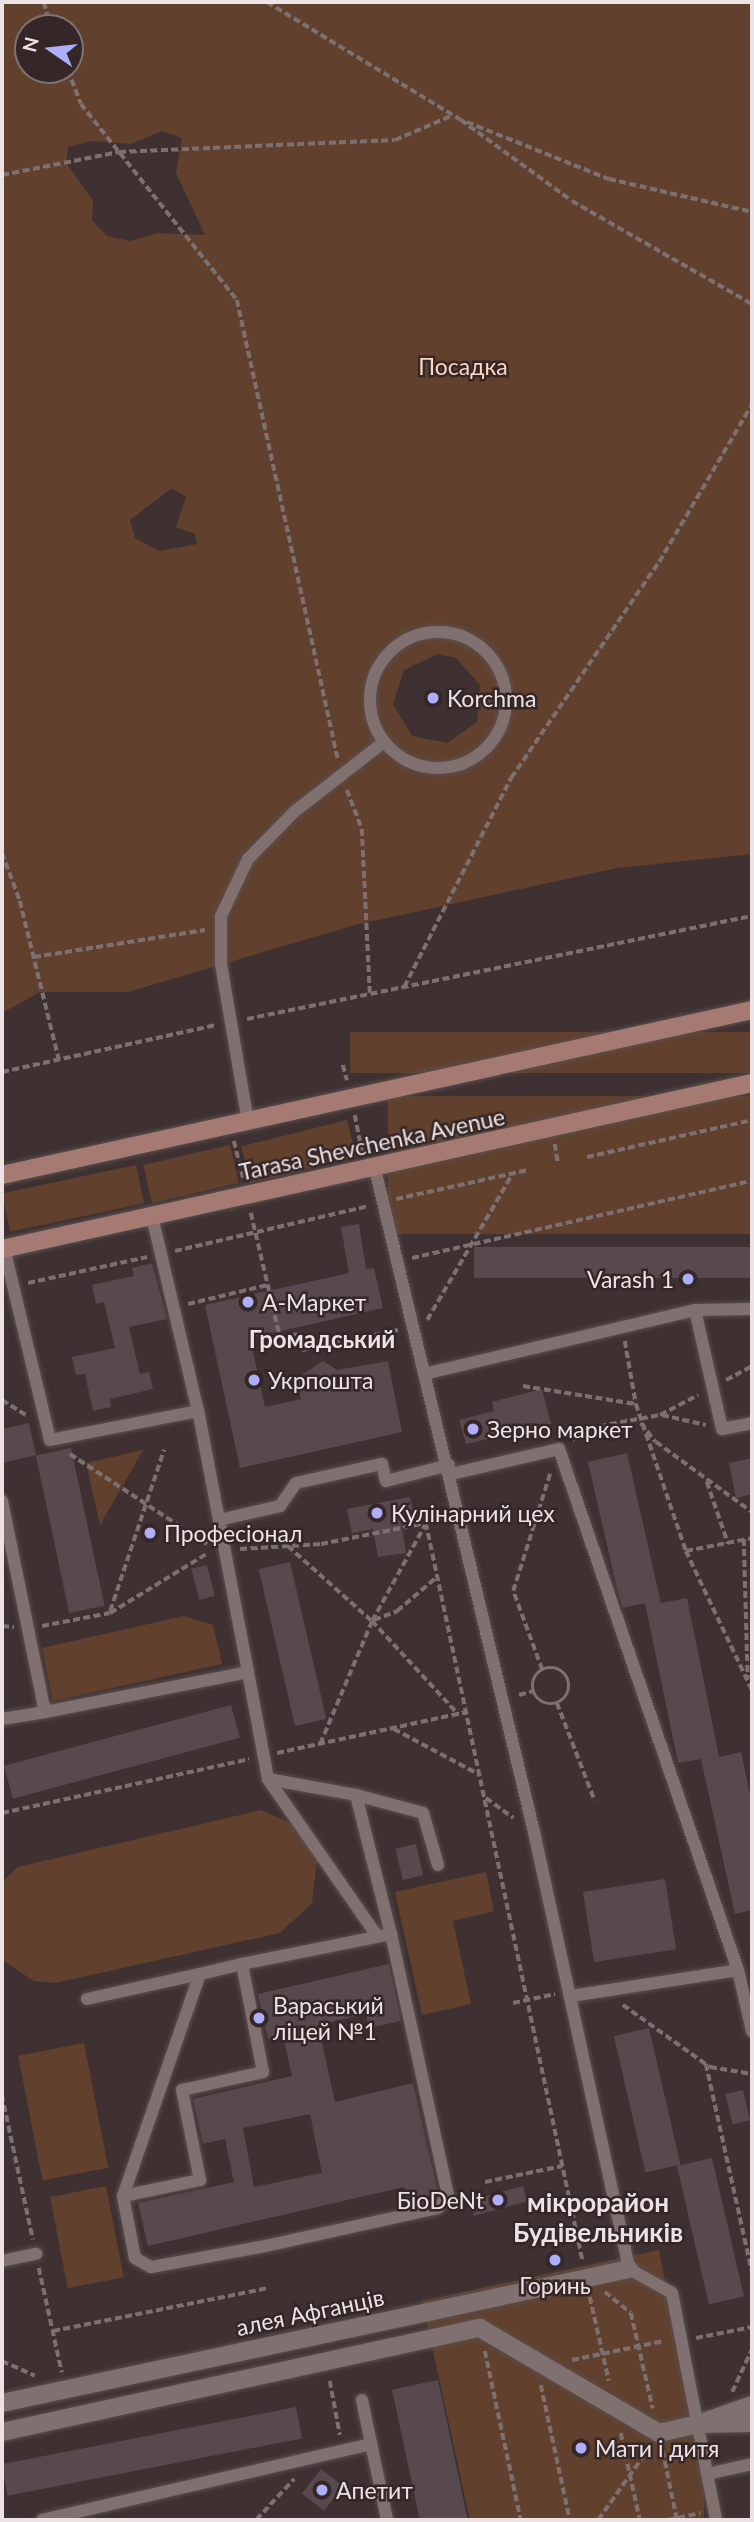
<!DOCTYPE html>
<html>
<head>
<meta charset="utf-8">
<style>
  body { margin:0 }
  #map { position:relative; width:754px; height:2522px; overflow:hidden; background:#3f3131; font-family:Lato,sans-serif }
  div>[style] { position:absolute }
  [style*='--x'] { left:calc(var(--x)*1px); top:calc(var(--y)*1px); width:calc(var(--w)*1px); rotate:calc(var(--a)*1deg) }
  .green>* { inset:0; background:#61412d; transform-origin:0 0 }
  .building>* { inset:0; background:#58494e; transform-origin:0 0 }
  .path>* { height:3.5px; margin-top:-1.75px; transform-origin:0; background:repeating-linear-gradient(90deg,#7d7071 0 7px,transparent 0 10.5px) }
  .path>.ring { margin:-1.75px; padding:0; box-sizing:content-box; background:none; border:3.5px solid #7d7071; border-radius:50% }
  .roads { filter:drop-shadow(0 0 2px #5a4e4e) drop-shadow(0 0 2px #5a4e4e) }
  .service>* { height:12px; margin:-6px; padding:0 6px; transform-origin:6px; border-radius:6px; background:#807070 }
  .service>.ring { margin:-6px; padding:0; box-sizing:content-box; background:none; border:12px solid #807070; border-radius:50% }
  .pedestrian>* { height:18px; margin:-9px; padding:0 9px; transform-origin:9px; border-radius:9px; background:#807070 }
  .secondary>* { height:18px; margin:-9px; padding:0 9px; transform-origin:9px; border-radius:9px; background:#a57a72 }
  .dots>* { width:19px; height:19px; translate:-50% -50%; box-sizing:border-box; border:4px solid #352727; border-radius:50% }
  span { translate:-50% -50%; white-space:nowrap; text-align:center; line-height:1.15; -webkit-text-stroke:5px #352727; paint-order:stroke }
  .park-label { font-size:23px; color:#fed6bd }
  .poi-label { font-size:23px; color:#ede3e4 }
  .left { translate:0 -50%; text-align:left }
  .right { translate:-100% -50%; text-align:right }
  .street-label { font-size:23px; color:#ede3e4 }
  .neighbourhood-label { font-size:24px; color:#ede3e4; font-weight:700 }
  .quarter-label { font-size:26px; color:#ede3e4; font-weight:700 }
  .frame { position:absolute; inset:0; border:4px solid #ede3e4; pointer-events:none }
  .north { position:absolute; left:14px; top:14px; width:70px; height:70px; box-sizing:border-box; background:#352727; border:2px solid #7f7273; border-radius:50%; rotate:284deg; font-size:19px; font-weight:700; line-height:28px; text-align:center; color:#ede3e4 }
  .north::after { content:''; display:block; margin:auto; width:24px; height:32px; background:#aeaefb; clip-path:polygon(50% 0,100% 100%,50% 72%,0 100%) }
</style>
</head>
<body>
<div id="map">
  <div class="green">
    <div style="clip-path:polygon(evenodd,2px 2px,752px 2px,752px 854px,617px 868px,355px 925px,128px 992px,40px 992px,2px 1013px,2px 2px,28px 28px,70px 28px,70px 70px,28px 70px,28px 28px,2px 2px,162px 131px,182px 138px,176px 173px,205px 235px,158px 233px,130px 241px,107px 236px,92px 220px,93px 200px,66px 163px,68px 147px,92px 141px,131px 144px,162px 131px,2px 2px,172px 488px,186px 497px,176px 527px,195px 534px,197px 544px,159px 551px,135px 538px,130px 520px,172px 488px,2px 2px,438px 654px,456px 658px,480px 685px,477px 722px,447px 743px,412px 736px,393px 704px,404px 670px,438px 654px)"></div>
    <div style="left:752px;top:1032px;width:41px;height:402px;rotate:90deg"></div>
    <div style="left:752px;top:1096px;width:138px;height:364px;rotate:90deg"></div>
    <div style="left:347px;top:1120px;width:38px;height:109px;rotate:76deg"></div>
    <div style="left:230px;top:1145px;width:39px;height:89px;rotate:77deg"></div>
    <div style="left:136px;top:1165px;width:39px;height:137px;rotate:78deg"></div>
    <div style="clip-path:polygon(143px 1450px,100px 1525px,86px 1463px)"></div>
    <div style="clip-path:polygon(184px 1616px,213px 1625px,222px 1664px,53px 1701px,42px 1648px)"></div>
    <div style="clip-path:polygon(261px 1810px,297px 1826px,317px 1859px,312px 1903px,280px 1933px,55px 1983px,34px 1981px,2px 1960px,2px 1882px,18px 1867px)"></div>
    <div style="clip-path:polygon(486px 1872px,494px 1911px,453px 1921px,471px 2004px,422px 2015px,395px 1892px)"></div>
    <div style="left:84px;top:2043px;width:127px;height:67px;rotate:79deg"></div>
    <div style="left:106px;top:2186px;width:93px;height:57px;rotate:79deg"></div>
    <div style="clip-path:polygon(659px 2250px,704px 2487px,704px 2520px,470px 2520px,422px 2301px)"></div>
  </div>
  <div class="building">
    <div style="clip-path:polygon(359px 1224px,366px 1269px,374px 1268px,383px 1308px,250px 1338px,265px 1407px,301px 1399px,296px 1379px,323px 1361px,337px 1370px,388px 1361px,402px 1432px,240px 1468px,205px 1305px,349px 1273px,341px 1227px)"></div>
    <div style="left:752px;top:1247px;width:31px;height:278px;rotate:90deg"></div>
    <div style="clip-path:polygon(152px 1263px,167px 1319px,129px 1327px,140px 1374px,149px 1372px,153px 1389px,110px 1399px,111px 1407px,93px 1411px,85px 1374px,76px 1375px,72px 1357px,115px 1348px,104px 1302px,96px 1304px,92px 1285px,134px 1276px,132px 1268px)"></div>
    <div style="clip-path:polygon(542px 1389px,551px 1424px,466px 1444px,459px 1420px,494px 1411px,492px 1402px)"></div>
    <div style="clip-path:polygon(29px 1423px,36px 1455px,2px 1463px,2px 1429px)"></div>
    <div style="left:71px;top:1448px;width:161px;height:36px;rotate:78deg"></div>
    <div style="clip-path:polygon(627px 1453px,661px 1603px,687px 1598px,719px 1757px,741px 1752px,752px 1804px,752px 1910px,735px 1914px,701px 1759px,678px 1763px,645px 1603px,623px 1608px,618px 1593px,588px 1462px)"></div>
    <div style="clip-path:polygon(752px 1458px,752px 1494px,736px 1498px,729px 1463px)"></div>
    <div style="clip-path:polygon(410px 1497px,415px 1519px,401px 1521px,406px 1553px,378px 1557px,373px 1529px,352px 1533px,347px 1509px)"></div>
    <div style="left:290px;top:1562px;width:161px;height:32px;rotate:77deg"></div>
    <div style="left:207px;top:1565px;width:32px;height:16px;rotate:76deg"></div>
    <div style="left:231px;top:1705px;width:34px;height:235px;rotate:75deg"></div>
    <div style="left:416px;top:1844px;width:32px;height:21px;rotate:77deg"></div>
    <div style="left:665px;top:1879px;width:71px;height:83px;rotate:81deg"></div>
    <div style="clip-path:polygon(evenodd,389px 1964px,401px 2021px,369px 2028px,366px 2014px,318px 2025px,335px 2102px,413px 2083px,438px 2193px,433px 2200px,408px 2206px,404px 2187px,148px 2246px,138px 2203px,234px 2182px,225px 2139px,203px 2144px,193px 2099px,292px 2076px,283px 2036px,268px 2039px,258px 1994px,389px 1964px,310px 2114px,322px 2173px,254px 2187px,243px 2128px,310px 2114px)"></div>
    <div style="left:649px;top:2028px;width:140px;height:36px;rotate:77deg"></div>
    <div style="left:743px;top:2090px;width:31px;height:18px;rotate:77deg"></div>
    <div style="left:712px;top:2158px;width:142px;height:36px;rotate:77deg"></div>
    <div style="left:523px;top:2186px;width:16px;height:55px;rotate:75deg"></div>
    <div style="left:438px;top:2380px;width:143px;height:47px;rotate:78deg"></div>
    <div style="left:296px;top:2407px;width:32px;height:300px;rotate:79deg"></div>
    <div style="left:321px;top:2469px;width:28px;height:31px;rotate:38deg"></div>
  </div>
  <div class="path">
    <div style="--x:44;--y:2;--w:27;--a:75"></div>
    <div style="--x:267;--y:2;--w:227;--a:31.3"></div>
    <div style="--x:461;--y:120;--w:137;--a:36.1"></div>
    <div style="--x:572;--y:201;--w:207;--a:29.8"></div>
    <div style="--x:68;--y:70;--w:36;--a:69"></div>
    <div style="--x:81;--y:104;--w:251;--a:51.5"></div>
    <div style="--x:237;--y:300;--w:470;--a:77.6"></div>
    <div style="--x:467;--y:122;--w:153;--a:21.9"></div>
    <div style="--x:609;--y:179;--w:147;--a:13"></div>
    <div style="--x:2;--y:175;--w:119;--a:-11.1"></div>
    <div style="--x:119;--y:152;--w:276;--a:-2.5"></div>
    <div style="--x:395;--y:140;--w:63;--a:-23.3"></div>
    <div style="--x:347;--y:790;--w:42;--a:69"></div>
    <div style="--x:362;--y:829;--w:164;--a:87.2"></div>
    <div style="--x:2;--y:853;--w:51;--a:69.4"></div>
    <div style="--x:20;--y:901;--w:164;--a:76.2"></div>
    <div style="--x:34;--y:957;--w:173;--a:-9"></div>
    <div style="--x:404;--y:987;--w:235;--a:-62.9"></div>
    <div style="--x:511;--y:778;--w:262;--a:-55.6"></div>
    <div style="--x:659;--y:562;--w:183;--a:-59.5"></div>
    <div style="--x:247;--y:1019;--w:515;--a:-11.53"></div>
    <div style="--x:343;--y:1065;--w:16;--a:75"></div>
    <div style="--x:2;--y:1072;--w:218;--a:-12.4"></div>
    <div style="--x:355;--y:1115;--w:38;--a:79"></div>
    <div style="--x:234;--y:1141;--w:38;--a:76"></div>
    <div style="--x:555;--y:1144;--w:19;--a:81"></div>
    <div style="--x:587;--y:1157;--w:169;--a:-12.6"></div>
    <div style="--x:396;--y:1199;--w:135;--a:-12.4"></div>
    <div style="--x:251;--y:1213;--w:127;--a:76.8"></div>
    <div style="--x:280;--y:1337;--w:18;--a:-9"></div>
    <div style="--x:298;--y:1334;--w:16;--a:76"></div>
    <div style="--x:302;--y:1350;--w:98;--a:-11.8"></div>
    <div style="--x:175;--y:1251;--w:198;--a:-13.1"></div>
    <div style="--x:412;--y:1258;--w:349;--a:-12.8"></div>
    <div style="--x:28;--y:1283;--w:122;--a:-12.3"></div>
    <div style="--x:188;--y:1304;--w:82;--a:-13.4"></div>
    <div style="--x:427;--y:1320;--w:170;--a:-59.7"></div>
    <div style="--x:625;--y:1341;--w:64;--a:80.1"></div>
    <div style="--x:726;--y:1380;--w:30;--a:-28"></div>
    <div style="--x:523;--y:1386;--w:114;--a:9.1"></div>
    <div style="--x:636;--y:1404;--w:155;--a:71.2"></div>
    <div style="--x:686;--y:1551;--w:154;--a:64.6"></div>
    <div style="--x:2;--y:1400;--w:31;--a:32"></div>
    <div style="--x:662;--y:1415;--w:45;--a:12.8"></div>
    <div style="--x:641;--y:1423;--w:24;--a:52"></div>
    <div style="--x:656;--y:1442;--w:119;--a:36.1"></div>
    <div style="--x:572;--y:1440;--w:21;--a:-35"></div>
    <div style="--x:589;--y:1428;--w:72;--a:-10.4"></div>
    <div style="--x:660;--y:1415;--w:43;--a:-27.8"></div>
    <div style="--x:70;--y:1454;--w:164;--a:33.3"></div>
    <div style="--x:707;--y:1482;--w:65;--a:71"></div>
    <div style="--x:443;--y:1518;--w:18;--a:164"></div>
    <div style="--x:426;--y:1523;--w:755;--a:78.01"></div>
    <div style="--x:744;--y:1539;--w:140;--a:88.4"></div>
    <div style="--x:288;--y:1546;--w:113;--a:41.8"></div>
    <div style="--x:372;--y:1621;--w:127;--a:47.2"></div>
    <div style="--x:240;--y:1549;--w:81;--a:-3.5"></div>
    <div style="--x:321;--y:1544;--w:107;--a:-11.3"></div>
    <div style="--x:686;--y:1551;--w:67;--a:-11.1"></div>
    <div style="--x:110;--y:1611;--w:170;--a:-71.5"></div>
    <div style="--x:374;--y:1620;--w:25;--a:-21"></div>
    <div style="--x:397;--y:1611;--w:54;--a:-40.5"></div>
    <div style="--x:2;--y:1626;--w:12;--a:5"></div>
    <div style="--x:42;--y:1626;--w:69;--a:-10.8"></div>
    <div style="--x:110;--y:1613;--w:115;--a:-31.5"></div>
    <div class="ring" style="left:533px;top:1668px;width:32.5px;height:32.5px"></div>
    <div style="--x:542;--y:1670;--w:84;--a:-110.2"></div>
    <div style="--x:513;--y:1591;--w:123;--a:-72.5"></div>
    <div style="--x:519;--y:1695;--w:15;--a:-16"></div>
    <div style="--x:557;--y:1703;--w:105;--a:68.8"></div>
    <div style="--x:394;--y:1729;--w:98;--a:28.1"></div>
    <div style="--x:320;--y:1744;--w:134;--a:-67.1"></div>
    <div style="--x:372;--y:1621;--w:110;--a:-61.1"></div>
    <div style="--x:277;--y:1753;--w:194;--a:-12.2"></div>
    <div style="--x:486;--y:1798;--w:34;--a:36"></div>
    <div style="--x:2;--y:1813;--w:253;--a:-12.3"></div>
    <div style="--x:513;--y:2003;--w:43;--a:-12.1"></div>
    <div style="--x:623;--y:2005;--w:107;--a:35.5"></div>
    <div style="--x:710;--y:2067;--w:43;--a:9.5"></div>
    <div style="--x:706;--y:2064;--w:212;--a:77.5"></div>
    <div style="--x:2;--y:2095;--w:148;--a:77.9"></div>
    <div style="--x:485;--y:2182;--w:79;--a:-11.7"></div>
    <div style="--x:39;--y:2268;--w:107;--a:77.6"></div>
    <div style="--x:605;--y:2292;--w:33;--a:39"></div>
    <div style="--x:631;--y:2313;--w:98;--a:77.1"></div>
    <div style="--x:590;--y:2297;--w:86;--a:77.3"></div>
    <div style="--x:53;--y:2331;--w:220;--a:-11.3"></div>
    <div style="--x:696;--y:2338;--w:57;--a:-11.1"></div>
    <div style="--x:485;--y:2351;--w:173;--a:78"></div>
    <div style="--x:572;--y:2360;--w:94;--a:-11.7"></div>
    <div style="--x:2;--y:2361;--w:36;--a:24"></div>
    <div style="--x:330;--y:2381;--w:55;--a:79.5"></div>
    <div style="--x:541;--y:2385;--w:138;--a:77.9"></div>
    <div style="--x:732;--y:2392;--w:47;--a:-65.1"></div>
    <div style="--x:621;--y:2433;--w:89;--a:77.7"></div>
    <div style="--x:663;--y:2451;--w:70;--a:78.5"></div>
    <div style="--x:256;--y:2520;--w:56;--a:-47.2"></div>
    <div style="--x:598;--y:2520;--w:88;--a:-54.7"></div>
    <div style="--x:668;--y:2520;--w:33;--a:-12"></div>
  </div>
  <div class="roads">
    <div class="service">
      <div class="ring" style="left:370px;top:632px;width:124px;height:124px"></div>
      <div style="--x:248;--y:1122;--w:160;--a:-99.7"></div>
      <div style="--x:221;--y:964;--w:48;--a:-90"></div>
      <div style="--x:221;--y:916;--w:63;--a:-64.7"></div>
      <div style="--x:248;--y:859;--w:66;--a:-45.6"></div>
      <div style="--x:294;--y:812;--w:114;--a:-37.9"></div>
      <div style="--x:375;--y:1169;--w:682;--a:76.51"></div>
      <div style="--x:534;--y:1832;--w:447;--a:77.7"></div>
      <div style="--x:629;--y:2269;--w:49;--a:29.2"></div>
      <div style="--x:672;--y:2293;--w:231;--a:79"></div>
      <div style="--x:4;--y:1248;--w:197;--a:76.5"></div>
      <div style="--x:50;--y:1440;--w:151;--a:-11.1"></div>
      <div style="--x:695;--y:1310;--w:122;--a:77.2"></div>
      <div style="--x:722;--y:1429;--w:31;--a:-11"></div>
      <div style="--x:424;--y:1374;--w:278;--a:-13.3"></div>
      <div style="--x:695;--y:1310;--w:57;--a:-1"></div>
      <div style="--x:451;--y:1474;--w:111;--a:-13"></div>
      <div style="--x:559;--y:1449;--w:551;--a:71.04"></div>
      <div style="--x:738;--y:1970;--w:63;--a:77.1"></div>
      <div style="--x:2;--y:1501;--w:215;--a:78.5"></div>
      <div style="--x:45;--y:1712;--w:207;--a:-11.1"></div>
      <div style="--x:248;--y:1672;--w:266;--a:-100.8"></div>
      <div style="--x:198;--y:1411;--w:199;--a:-103.3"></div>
      <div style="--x:219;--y:1520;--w:63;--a:-12.9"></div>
      <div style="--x:280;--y:1506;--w:28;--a:-55"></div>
      <div style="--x:296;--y:1483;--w:88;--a:-12.5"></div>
      <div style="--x:382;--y:1464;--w:17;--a:77"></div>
      <div style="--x:386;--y:1481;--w:65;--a:-14.3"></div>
      <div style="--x:248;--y:1672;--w:109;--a:79.4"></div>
      <div style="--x:268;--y:1779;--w:191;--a:55.2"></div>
      <div style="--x:2;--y:1719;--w:44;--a:-9.2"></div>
      <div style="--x:268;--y:1779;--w:89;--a:10.3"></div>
      <div style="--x:356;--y:1795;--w:143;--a:75.9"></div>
      <div style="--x:356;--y:1795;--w:69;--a:15"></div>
      <div style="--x:423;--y:1813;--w:54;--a:73.9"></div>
      <div style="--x:391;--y:1934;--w:267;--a:77.7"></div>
      <div style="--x:448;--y:2195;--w:16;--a:128"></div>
      <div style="--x:438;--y:2208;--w:182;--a:167.6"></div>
      <div style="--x:260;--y:2247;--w:111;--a:169.6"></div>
      <div style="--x:151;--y:2267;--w:18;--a:-151"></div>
      <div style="--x:135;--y:2258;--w:63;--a:-101"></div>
      <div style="--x:123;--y:2196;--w:79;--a:-11.7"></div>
      <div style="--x:200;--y:2180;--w:92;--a:-101.3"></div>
      <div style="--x:182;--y:2090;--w:83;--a:-12.5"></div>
      <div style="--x:263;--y:2072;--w:110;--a:-101"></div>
      <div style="--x:242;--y:1964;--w:152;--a:-11.4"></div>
      <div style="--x:571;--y:1996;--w:169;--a:-8.8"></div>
      <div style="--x:87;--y:1999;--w:116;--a:-12.5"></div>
      <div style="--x:123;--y:2196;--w:235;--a:-70.9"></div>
      <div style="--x:200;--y:1974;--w:43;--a:-13.4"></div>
      <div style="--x:2;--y:2261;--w:35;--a:-12"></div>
      <div style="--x:362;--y:2400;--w:123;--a:78.2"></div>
      <div style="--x:707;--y:2474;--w:46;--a:-12.5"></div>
      <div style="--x:42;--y:2520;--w:338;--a:-13"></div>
    </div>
    <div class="pedestrian">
      <div style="--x:2;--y:2403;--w:641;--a:-12.06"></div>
      <div style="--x:698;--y:2424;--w:57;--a:-19.4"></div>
      <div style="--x:2;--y:2432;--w:489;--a:-12.3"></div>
      <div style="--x:480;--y:2328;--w:208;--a:30.4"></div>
      <div style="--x:659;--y:2433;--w:40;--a:-13"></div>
      <div style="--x:698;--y:2424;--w:54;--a:-1.1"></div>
    </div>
    <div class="secondary">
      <div style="--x:2;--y:1175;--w:768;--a:-12.41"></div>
      <div style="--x:2;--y:1249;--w:768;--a:-12.48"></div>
    </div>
  </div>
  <div class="dots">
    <div style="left:433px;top:698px;background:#aeaefb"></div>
    <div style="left:688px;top:1279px;background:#aeaefb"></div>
    <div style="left:248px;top:1302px;background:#aeaefb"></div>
    <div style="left:254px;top:1380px;background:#aeaefb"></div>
    <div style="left:473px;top:1429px;background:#aeaefb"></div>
    <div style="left:377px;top:1513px;background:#aeaefb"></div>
    <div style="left:150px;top:1533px;background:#aeaefb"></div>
    <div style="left:259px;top:2018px;background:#aeaefb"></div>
    <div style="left:498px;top:2200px;background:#aeaefb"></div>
    <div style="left:555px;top:2260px;background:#aeaefb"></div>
    <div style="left:581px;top:2448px;background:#aeaefb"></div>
    <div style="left:322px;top:2490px;background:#aeaefb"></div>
  </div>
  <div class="park-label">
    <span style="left:463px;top:366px">Посадка</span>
  </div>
  <div class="poi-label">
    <span class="left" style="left:447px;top:698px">Korchma</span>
    <span class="right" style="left:674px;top:1279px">Varash 1</span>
    <span class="left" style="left:262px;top:1302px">А-Маркет</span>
    <span class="left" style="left:268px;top:1380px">Укрпошта</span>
    <span class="left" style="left:487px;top:1429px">Зерно маркет</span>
    <span class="left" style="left:391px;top:1513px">Кулінарний цех</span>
    <span class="left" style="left:164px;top:1533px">Професіонал</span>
    <span class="left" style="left:273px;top:2018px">Вараський<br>ліцей №1</span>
    <span class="right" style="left:484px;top:2200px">БіоDeNt</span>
    <span style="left:555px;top:2285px">Горинь</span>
    <span class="left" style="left:595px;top:2448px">Мати і дитя</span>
    <span class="left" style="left:336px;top:2490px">Апетит</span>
  </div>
  <div class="street-label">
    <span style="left:372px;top:1144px;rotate:-12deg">Tarasa Shevchenka Avenue</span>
    <span style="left:310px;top:2312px;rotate:-12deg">алея Афганців</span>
  </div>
  <div class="neighbourhood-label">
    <span style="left:322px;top:1339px">Громадський</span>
  </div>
  <div class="quarter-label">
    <span style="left:598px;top:2218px">мікрорайон<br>Будівельників</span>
  </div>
  <div class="frame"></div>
  <div class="north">N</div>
</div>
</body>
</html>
